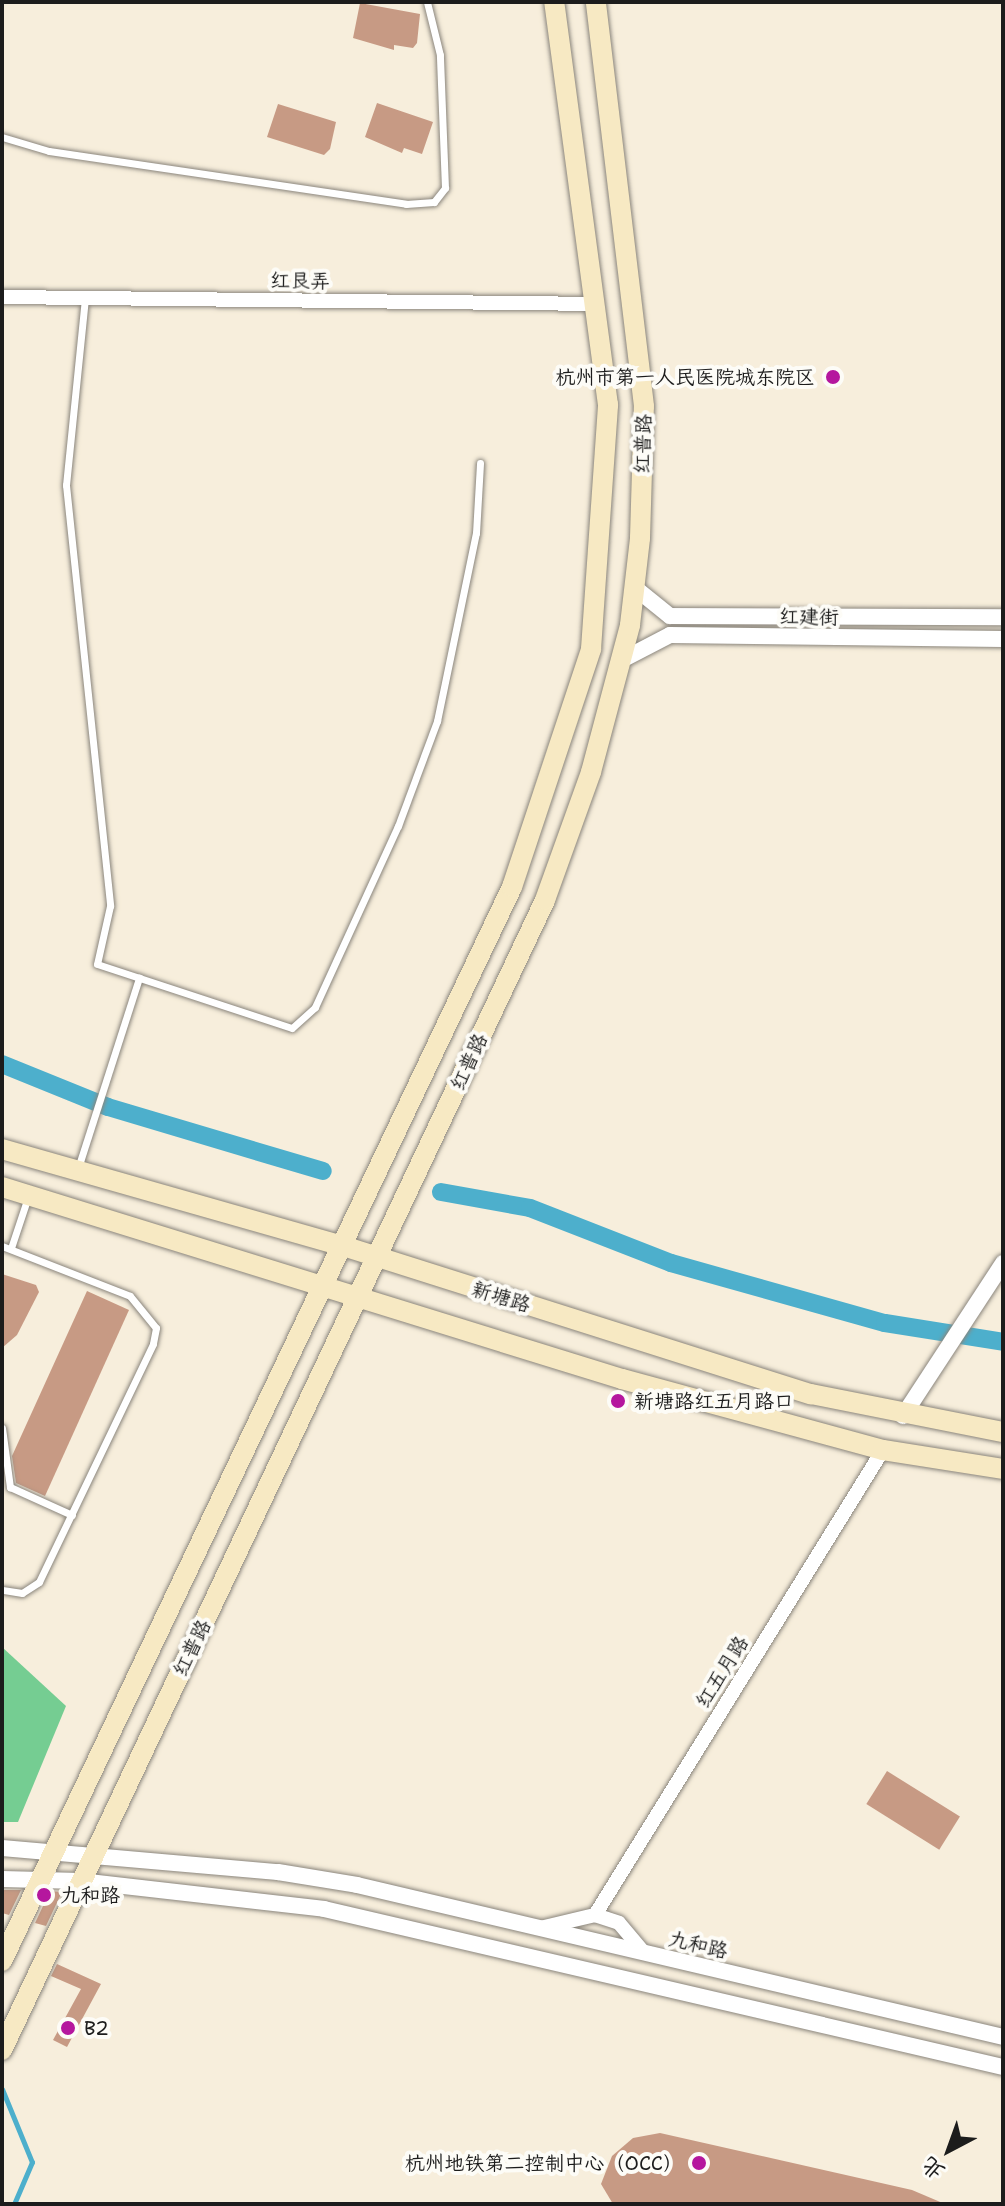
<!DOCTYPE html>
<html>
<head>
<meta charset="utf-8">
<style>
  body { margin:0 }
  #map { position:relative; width:1005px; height:2206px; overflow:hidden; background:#f7eedc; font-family:"Shantell Sans","LXGW WenKai TC",sans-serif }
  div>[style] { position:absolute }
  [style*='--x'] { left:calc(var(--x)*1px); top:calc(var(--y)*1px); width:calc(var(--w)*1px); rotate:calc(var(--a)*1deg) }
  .green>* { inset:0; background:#75cd92 }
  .stream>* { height:5px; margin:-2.5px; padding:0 2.5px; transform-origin:2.5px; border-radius:2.5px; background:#4dafcc }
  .canal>* { height:18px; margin:-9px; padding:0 9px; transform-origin:9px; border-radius:9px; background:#4dafcc }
  .building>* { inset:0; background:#c79a84; transform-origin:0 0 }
  .roads { filter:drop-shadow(0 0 2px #8a857c) drop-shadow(0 0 2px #8a857c) }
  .service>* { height:7px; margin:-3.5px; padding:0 3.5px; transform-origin:3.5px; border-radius:3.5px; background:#fff }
  .minor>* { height:14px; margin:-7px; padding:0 7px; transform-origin:7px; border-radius:7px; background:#fff }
  .tertiary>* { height:16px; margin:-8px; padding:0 8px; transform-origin:8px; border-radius:8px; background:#fff }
  .secondary>* { height:20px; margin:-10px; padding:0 10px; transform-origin:10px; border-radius:10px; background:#f7e9c3 }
  .dots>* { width:22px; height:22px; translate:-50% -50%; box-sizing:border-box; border:4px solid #fdfcf7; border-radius:50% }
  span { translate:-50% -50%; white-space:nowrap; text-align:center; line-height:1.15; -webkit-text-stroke:8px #fdfcf7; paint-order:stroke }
  .street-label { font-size:20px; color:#1c1c1c }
  .poi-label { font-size:20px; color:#1c1c1c }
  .right { translate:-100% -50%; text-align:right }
  .left { translate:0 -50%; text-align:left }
  .frame { position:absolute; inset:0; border:4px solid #1c1c1c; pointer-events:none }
  .north { position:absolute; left:909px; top:2110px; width:80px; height:80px; -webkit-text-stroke:6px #fdfcf7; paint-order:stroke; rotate:221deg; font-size:22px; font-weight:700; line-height:32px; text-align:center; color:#1c1c1c }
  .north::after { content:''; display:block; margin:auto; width:28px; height:36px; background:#1c1c1c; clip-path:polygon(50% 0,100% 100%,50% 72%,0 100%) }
</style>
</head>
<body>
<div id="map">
  <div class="green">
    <div style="clip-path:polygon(2px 1647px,66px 1706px,18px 1822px,2px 1822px)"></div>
  </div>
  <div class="stream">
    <div style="--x:2;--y:2089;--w:79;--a:67.7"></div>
    <div style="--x:32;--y:2162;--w:46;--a:113.2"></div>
  </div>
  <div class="canal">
    <div style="--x:2;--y:1064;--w:114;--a:22.1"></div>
    <div style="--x:108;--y:1107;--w:224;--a:16.6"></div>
    <div style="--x:441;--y:1192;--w:90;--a:10.2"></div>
    <div style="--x:530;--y:1208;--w:151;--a:21.3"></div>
    <div style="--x:671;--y:1263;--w:222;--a:15.7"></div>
    <div style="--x:885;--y:1323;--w:120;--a:9.1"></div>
  </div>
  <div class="building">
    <div style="clip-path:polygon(360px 3px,420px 14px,417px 43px,413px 48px,394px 45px,394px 50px,353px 38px)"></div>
    <div style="clip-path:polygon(377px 103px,433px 122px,422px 154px,404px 148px,402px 153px,365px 137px)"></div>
    <div style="clip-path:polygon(278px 104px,336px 122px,330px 149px,324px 155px,267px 137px)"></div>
    <div style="clip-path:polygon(2px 1274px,36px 1285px,39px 1292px,17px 1335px,2px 1348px)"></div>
    <div style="clip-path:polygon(87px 1291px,129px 1310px,45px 1496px,16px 1483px,12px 1456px)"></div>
    <div style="left:887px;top:1771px;width:86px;height:39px;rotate:32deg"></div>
    <div style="clip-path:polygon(2px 1890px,21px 1890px,9px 1915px,2px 1913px)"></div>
    <div style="clip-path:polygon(50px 1891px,62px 1892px,46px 1926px,35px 1923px)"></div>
    <div style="clip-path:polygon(57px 1964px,101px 1984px,67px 2047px,53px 2040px,81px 1989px,51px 1976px)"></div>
    <div style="clip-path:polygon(660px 2133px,912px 2190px,945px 2204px,613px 2204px,601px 2184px,612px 2156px,633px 2138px)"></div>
  </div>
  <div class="roads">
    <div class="service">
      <div style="--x:2;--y:137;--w:49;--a:16.6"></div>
      <div style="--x:49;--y:151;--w:361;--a:8.4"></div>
      <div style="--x:406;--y:204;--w:28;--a:-4"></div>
      <div style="--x:434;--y:202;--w:18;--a:-52"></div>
      <div style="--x:445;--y:188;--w:133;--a:-92.2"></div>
      <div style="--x:440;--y:55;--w:55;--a:-103.8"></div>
      <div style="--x:85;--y:298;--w:188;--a:95.8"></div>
      <div style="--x:66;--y:485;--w:423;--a:84"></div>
      <div style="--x:110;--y:906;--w:59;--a:102.6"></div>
      <div style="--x:97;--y:964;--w:205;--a:18.2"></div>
      <div style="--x:292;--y:1028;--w:31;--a:-42"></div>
      <div style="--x:315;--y:1007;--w:199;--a:-65.4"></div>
      <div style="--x:398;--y:826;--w:112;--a:-69.6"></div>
      <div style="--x:437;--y:721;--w:192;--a:-78.3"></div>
      <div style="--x:476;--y:533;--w:70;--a:-86.7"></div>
      <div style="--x:78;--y:1168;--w:200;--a:-72.2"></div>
      <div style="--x:2;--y:1246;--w:137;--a:21.3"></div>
      <div style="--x:130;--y:1296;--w:41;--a:50.9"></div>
      <div style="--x:156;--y:1328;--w:16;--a:101"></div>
      <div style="--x:153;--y:1344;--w:264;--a:115.6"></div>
      <div style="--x:39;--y:1582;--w:20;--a:147"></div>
      <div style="--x:22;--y:1593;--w:20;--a:-171"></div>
      <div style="--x:11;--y:1248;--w:54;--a:-71.6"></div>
      <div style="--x:2;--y:1428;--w:60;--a:82.3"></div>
      <div style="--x:10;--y:1487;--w:68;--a:24.3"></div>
    </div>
    <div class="minor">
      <div style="--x:2;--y:297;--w:595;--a:0.67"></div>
      <div style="--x:595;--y:1915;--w:547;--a:-58.23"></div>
      <div style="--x:540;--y:1928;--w:57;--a:-13.3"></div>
      <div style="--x:595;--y:1915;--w:25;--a:18"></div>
      <div style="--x:619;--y:1923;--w:38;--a:50"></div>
    </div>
    <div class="tertiary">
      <div style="--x:634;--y:587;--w:46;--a:38.9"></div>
      <div style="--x:670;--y:616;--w:333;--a:0.2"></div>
      <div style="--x:620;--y:661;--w:56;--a:-27.5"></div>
      <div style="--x:670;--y:635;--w:333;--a:0.7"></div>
      <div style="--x:903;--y:1416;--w:183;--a:-56.8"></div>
      <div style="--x:2;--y:1848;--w:277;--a:5"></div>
      <div style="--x:278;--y:1872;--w:80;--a:9.3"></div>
      <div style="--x:357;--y:1885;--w:664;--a:13.24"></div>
      <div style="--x:2;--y:1879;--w:78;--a:1.5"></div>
      <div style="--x:80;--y:1881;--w:246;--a:6.5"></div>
      <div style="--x:324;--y:1909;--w:697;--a:13.1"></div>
    </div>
    <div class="secondary">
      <div style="--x:2;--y:1149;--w:351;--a:15.9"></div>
      <div style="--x:340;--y:1245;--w:494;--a:17.6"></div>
      <div style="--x:811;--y:1394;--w:196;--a:11.2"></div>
      <div style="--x:2;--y:1187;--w:649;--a:17.21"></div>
      <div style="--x:622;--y:1379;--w:270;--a:15.2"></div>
      <div style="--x:883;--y:1450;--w:121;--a:9"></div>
      <div style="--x:2;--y:1961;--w:1189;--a:-64.6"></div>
      <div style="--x:512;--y:887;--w:251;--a:-71.6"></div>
      <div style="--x:591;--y:649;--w:245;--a:-86"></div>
      <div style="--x:608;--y:405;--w:407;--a:-97.6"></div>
      <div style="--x:2;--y:2050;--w:1272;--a:-64.72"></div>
      <div style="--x:545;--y:900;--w:136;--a:-70.2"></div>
      <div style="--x:591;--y:772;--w:152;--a:-75.1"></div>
      <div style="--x:630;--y:625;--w:88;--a:-83.4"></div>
      <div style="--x:640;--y:538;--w:132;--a:-88.3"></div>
      <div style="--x:644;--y:406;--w:407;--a:-96.8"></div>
    </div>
  </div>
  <div class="dots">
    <div style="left:833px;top:377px;background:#b5179e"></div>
    <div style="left:618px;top:1401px;background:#b5179e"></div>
    <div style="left:44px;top:1895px;background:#b5179e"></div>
    <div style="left:68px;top:2028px;background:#b5179e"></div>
    <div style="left:699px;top:2163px;background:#b5179e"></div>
  </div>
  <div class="street-label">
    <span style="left:300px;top:281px;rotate:1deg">红艮弄</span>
    <span style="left:643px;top:444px;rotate:-88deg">红普路</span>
    <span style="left:809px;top:617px;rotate:1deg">红建街</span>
    <span style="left:469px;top:1062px;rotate:-65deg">红普路</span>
    <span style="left:501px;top:1297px;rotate:17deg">新塘路</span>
    <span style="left:192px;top:1648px;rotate:-64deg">红普路</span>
    <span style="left:722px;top:1672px;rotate:-58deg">红五月路</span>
    <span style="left:698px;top:1945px;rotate:13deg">九和路</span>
  </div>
  <div class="poi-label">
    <span class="right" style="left:815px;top:377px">杭州市第一人民医院城东院区</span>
    <span class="left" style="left:634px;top:1401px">新塘路红五月路口</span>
    <span class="left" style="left:60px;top:1895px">九和路</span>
    <span class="left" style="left:84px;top:2028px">B2</span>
    <span class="right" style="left:683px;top:2163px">杭州地铁第二控制中心（OCC）</span>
  </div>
  <div class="frame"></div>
  <div class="north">北</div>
</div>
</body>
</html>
